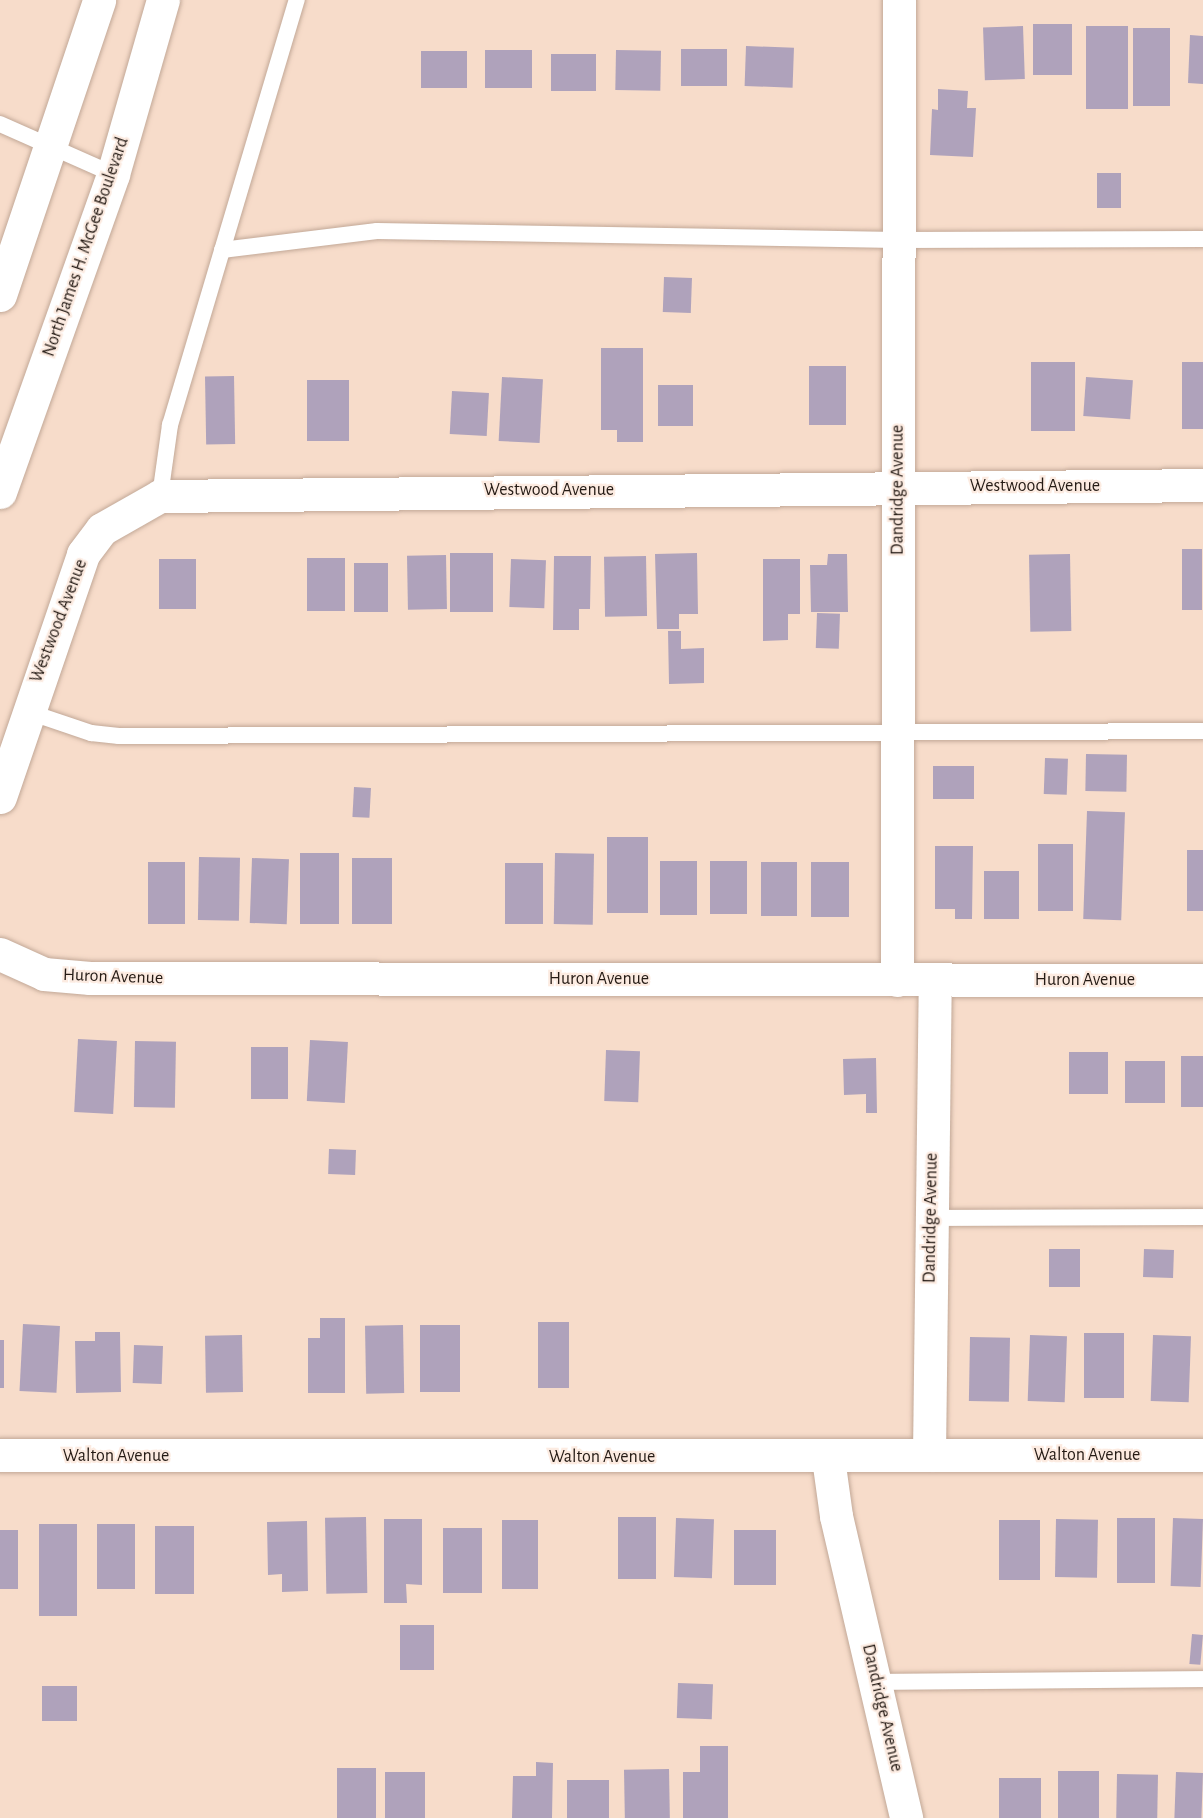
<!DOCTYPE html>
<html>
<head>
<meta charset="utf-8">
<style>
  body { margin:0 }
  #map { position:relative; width:1203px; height:1818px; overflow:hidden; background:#f7dcca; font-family:"Alegreya Sans",sans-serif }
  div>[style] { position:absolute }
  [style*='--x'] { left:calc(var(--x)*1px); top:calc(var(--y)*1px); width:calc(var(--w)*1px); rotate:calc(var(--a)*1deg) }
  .building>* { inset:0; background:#afa2bb; transform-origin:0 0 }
  .roads { filter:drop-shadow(0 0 2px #c2a897) drop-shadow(0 0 2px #c2a897) }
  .lane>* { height:16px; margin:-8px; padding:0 8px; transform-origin:8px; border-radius:8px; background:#fff }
  .street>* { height:33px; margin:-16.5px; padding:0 16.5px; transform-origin:16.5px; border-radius:16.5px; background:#fff }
  .secondary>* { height:33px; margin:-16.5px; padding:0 16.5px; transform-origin:16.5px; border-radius:16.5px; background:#fff }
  span { translate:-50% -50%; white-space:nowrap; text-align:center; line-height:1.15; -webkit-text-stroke:4.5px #fcebe1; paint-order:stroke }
  .street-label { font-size:18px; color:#251b15 }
</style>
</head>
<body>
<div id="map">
  <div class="building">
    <div style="left:1033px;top:24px;width:39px;height:51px"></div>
    <div style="left:1023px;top:26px;width:53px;height:40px;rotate:88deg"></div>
    <div style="left:1086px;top:26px;width:42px;height:83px"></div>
    <div style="left:1133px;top:28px;width:37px;height:78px"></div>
    <div style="clip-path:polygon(1190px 35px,1203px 36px,1203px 84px,1188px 83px)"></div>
    <div style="left:746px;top:46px;width:48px;height:40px;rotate:2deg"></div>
    <div style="left:681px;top:49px;width:46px;height:37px"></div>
    <div style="left:485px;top:50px;width:47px;height:38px"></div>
    <div style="left:616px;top:50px;width:45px;height:40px;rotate:1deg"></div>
    <div style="left:421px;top:51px;width:46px;height:37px"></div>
    <div style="left:551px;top:54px;width:45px;height:37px"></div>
    <div style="clip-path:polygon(938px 89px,968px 91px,967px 108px,976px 108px,973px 157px,930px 155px,932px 109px,938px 110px)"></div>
    <div style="left:1097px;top:173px;width:24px;height:35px"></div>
    <div style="left:664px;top:277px;width:28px;height:35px;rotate:2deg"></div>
    <div style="clip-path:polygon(601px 348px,643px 348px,643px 442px,617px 442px,617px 430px,601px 430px)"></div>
    <div style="left:1031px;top:362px;width:44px;height:69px"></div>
    <div style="left:1182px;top:362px;width:21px;height:67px"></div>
    <div style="left:809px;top:366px;width:37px;height:59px"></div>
    <div style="left:234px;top:376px;width:68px;height:29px;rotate:89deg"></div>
    <div style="left:502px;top:377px;width:41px;height:64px;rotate:3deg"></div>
    <div style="left:1086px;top:377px;width:47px;height:39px;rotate:4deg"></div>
    <div style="left:307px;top:380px;width:42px;height:61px"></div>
    <div style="left:658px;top:385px;width:35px;height:41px"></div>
    <div style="left:452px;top:391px;width:37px;height:43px;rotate:3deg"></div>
    <div style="left:1182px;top:549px;width:20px;height:61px"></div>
    <div style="left:450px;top:553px;width:43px;height:59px"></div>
    <div style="clip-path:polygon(697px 553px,698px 614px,679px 614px,679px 629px,657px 629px,655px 554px)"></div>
    <div style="clip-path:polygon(828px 554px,847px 554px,848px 612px,811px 612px,810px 565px,827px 565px)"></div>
    <div style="left:1070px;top:554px;width:77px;height:41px;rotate:89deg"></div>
    <div style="left:446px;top:555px;width:54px;height:39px;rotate:89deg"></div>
    <div style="clip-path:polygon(554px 556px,591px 556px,590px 609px,579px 609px,579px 630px,553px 630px)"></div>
    <div style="left:646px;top:556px;width:60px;height:42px;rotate:89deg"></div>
    <div style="left:307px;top:558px;width:38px;height:53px"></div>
    <div style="left:159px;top:559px;width:37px;height:50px"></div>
    <div style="left:511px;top:559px;width:35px;height:48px;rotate:2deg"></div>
    <div style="clip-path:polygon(763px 559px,800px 559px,800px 614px,788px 614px,788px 640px,763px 641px)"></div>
    <div style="left:354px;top:563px;width:34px;height:49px"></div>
    <div style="left:817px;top:613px;width:23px;height:35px;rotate:2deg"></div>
    <div style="clip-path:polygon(668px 631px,681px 631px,681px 649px,704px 648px,704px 683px,669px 684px)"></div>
    <div style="left:1086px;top:754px;width:41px;height:37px;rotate:1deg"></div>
    <div style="left:1045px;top:758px;width:23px;height:36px;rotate:2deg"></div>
    <div style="left:933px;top:766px;width:41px;height:33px"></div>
    <div style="left:354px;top:787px;width:17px;height:30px;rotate:3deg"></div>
    <div style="left:1087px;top:811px;width:38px;height:108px;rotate:2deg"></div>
    <div style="left:607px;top:837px;width:41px;height:76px"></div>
    <div style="left:1038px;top:844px;width:35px;height:67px"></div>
    <div style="clip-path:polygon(935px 846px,973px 846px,972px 919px,955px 919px,955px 909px,935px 909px)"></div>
    <div style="left:1187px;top:850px;width:16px;height:61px"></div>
    <div style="left:300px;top:853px;width:39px;height:71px"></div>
    <div style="left:555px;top:853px;width:39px;height:71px;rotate:1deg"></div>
    <div style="left:199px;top:857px;width:41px;height:63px;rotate:1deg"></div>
    <div style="left:252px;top:858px;width:37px;height:65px;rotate:2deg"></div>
    <div style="left:352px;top:858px;width:40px;height:66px"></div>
    <div style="left:660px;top:861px;width:37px;height:54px"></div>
    <div style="left:710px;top:861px;width:37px;height:53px"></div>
    <div style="left:148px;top:862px;width:37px;height:62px"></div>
    <div style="left:761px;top:862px;width:36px;height:54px"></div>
    <div style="left:811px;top:862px;width:38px;height:55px"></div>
    <div style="left:505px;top:863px;width:38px;height:61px"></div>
    <div style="left:984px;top:871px;width:35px;height:48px"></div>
    <div style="left:78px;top:1039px;width:39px;height:73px;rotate:3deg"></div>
    <div style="left:310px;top:1040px;width:38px;height:61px;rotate:3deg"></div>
    <div style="left:135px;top:1041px;width:41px;height:66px;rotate:1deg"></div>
    <div style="left:251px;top:1047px;width:37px;height:52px"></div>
    <div style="left:606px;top:1050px;width:34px;height:51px;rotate:2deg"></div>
    <div style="left:1069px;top:1052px;width:39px;height:42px"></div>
    <div style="left:1181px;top:1056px;width:22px;height:51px"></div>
    <div style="clip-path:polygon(876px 1058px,877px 1113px,866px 1113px,866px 1094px,844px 1095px,843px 1059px)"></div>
    <div style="left:1125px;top:1061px;width:40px;height:42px"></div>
    <div style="left:329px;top:1149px;width:27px;height:25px;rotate:2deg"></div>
    <div style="left:1049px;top:1249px;width:31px;height:38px"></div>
    <div style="left:1144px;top:1249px;width:30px;height:28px;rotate:2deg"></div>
    <div style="clip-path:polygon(320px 1318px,345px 1318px,345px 1393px,308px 1393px,308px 1338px,320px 1338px)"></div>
    <div style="left:569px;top:1322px;width:66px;height:31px;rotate:90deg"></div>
    <div style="left:23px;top:1324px;width:37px;height:67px;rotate:3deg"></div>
    <div style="left:403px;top:1325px;width:68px;height:38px;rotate:89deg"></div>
    <div style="left:420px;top:1325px;width:40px;height:67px"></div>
    <div style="clip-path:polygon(95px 1332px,120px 1332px,121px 1392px,76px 1393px,75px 1341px,95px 1341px)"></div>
    <div style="left:1084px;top:1333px;width:40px;height:65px"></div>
    <div style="left:242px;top:1335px;width:57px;height:37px;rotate:89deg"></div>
    <div style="left:1030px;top:1335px;width:37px;height:66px;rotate:2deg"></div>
    <div style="left:1153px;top:1335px;width:38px;height:66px;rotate:2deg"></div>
    <div style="left:970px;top:1337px;width:40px;height:64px;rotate:1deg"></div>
    <div style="left:0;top:1340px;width:4px;height:48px"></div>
    <div style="left:134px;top:1345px;width:29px;height:38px;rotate:2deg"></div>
    <div style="left:366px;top:1517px;width:76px;height:41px;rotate:89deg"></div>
    <div style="left:618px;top:1517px;width:38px;height:62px"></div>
    <div style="left:676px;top:1518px;width:38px;height:59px;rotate:2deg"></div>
    <div style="left:1117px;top:1518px;width:38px;height:65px"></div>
    <div style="left:1173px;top:1518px;width:30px;height:68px;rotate:2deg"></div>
    <div style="clip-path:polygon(384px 1519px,422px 1519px,422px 1585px,406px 1584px,407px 1603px,384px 1603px)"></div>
    <div style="left:1056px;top:1519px;width:42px;height:58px;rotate:1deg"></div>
    <div style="left:502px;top:1520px;width:36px;height:69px"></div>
    <div style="left:999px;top:1520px;width:41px;height:60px"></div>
    <div style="clip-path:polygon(307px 1521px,308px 1591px,282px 1592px,282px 1574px,268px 1575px,267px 1522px)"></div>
    <div style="left:39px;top:1524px;width:38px;height:92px"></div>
    <div style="left:97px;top:1524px;width:38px;height:65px"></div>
    <div style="left:155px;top:1526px;width:39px;height:68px"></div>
    <div style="left:443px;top:1528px;width:39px;height:65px"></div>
    <div style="left:0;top:1530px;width:18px;height:59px"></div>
    <div style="left:734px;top:1530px;width:42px;height:55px"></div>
    <div style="left:400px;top:1625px;width:34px;height:45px"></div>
    <div style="left:1192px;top:1634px;width:11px;height:30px;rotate:5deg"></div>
    <div style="left:678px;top:1683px;width:35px;height:35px;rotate:2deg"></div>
    <div style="left:42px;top:1686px;width:35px;height:35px"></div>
    <div style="clip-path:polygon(700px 1746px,728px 1746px,728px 1818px,683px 1818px,683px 1772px,700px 1772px)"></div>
    <div style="clip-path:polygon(536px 1762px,553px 1763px,552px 1818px,512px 1818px,513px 1776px,536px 1776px)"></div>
    <div style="left:337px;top:1768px;width:39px;height:50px"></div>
    <div style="left:669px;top:1769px;width:49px;height:45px;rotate:89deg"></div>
    <div style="left:1099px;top:1771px;width:47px;height:41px;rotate:90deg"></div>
    <div style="left:385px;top:1772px;width:40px;height:46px"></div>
    <div style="left:1176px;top:1772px;width:27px;height:46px;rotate:2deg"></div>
    <div style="left:1117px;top:1774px;width:41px;height:44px;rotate:1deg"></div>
    <div style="left:1041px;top:1778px;width:40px;height:42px;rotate:90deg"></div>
    <div style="left:567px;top:1780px;width:42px;height:38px"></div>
  </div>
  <div class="roads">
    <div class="lane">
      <div style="--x:0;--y:124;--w:124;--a:23.9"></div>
      <div style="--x:222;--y:250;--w:156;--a:-7"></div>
      <div style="--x:377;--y:231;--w:520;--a:0.99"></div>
      <div style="--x:897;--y:240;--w:306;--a:-0.2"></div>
      <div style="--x:160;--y:496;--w:72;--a:-82"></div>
      <div style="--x:170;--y:425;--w:444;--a:-73.4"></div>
      <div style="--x:26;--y:711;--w:69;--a:18.7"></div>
      <div style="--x:91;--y:733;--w:28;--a:6"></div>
      <div style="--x:119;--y:736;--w:1084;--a:-0.26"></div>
      <div style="--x:930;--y:1218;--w:273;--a:-0.2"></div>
      <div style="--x:877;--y:1682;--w:326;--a:-0.5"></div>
    </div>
    <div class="street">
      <div style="--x:0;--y:797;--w:257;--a:-71.1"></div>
      <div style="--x:83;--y:554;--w:31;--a:-53"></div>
      <div style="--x:102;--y:529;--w:67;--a:-29.6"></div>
      <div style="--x:160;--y:496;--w:1043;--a:-0.6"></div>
      <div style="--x:0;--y:954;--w:48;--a:24.4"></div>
      <div style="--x:44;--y:974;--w:46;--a:5"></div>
      <div style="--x:90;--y:978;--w:1113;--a:0.1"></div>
      <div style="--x:897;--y:980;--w:980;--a:-89.88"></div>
      <div style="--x:0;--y:1455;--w:1203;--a:0"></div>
      <div style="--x:929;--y:1455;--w:475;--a:-89.3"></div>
      <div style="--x:828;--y:1458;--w:59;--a:82.1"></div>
      <div style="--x:836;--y:1516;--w:310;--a:76.9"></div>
    </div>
    <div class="secondary">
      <div style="--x:0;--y:295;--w:311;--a:-71.4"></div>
      <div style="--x:0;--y:492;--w:337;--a:-70.4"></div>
      <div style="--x:113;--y:174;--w:181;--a:-74"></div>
    </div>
  </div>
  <div class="street-label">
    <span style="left:86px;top:247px;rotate:-71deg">North James H. McGee Boulevard</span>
    <span style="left:1035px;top:486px">Westwood Avenue</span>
    <span style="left:549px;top:490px">Westwood Avenue</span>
    <span style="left:898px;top:490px;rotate:-90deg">Dandridge Avenue</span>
    <span style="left:59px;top:621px;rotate:-69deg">Westwood Avenue</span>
    <span style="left:113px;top:977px;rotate:2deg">Huron Avenue</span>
    <span style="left:599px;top:979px">Huron Avenue</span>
    <span style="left:1085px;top:980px">Huron Avenue</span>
    <span style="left:931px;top:1218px;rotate:-89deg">Dandridge Avenue</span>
    <span style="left:1087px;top:1455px">Walton Avenue</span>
    <span style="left:116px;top:1456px">Walton Avenue</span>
    <span style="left:602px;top:1457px">Walton Avenue</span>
    <span style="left:882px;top:1708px;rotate:77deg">Dandridge Avenue</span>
  </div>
</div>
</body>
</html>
